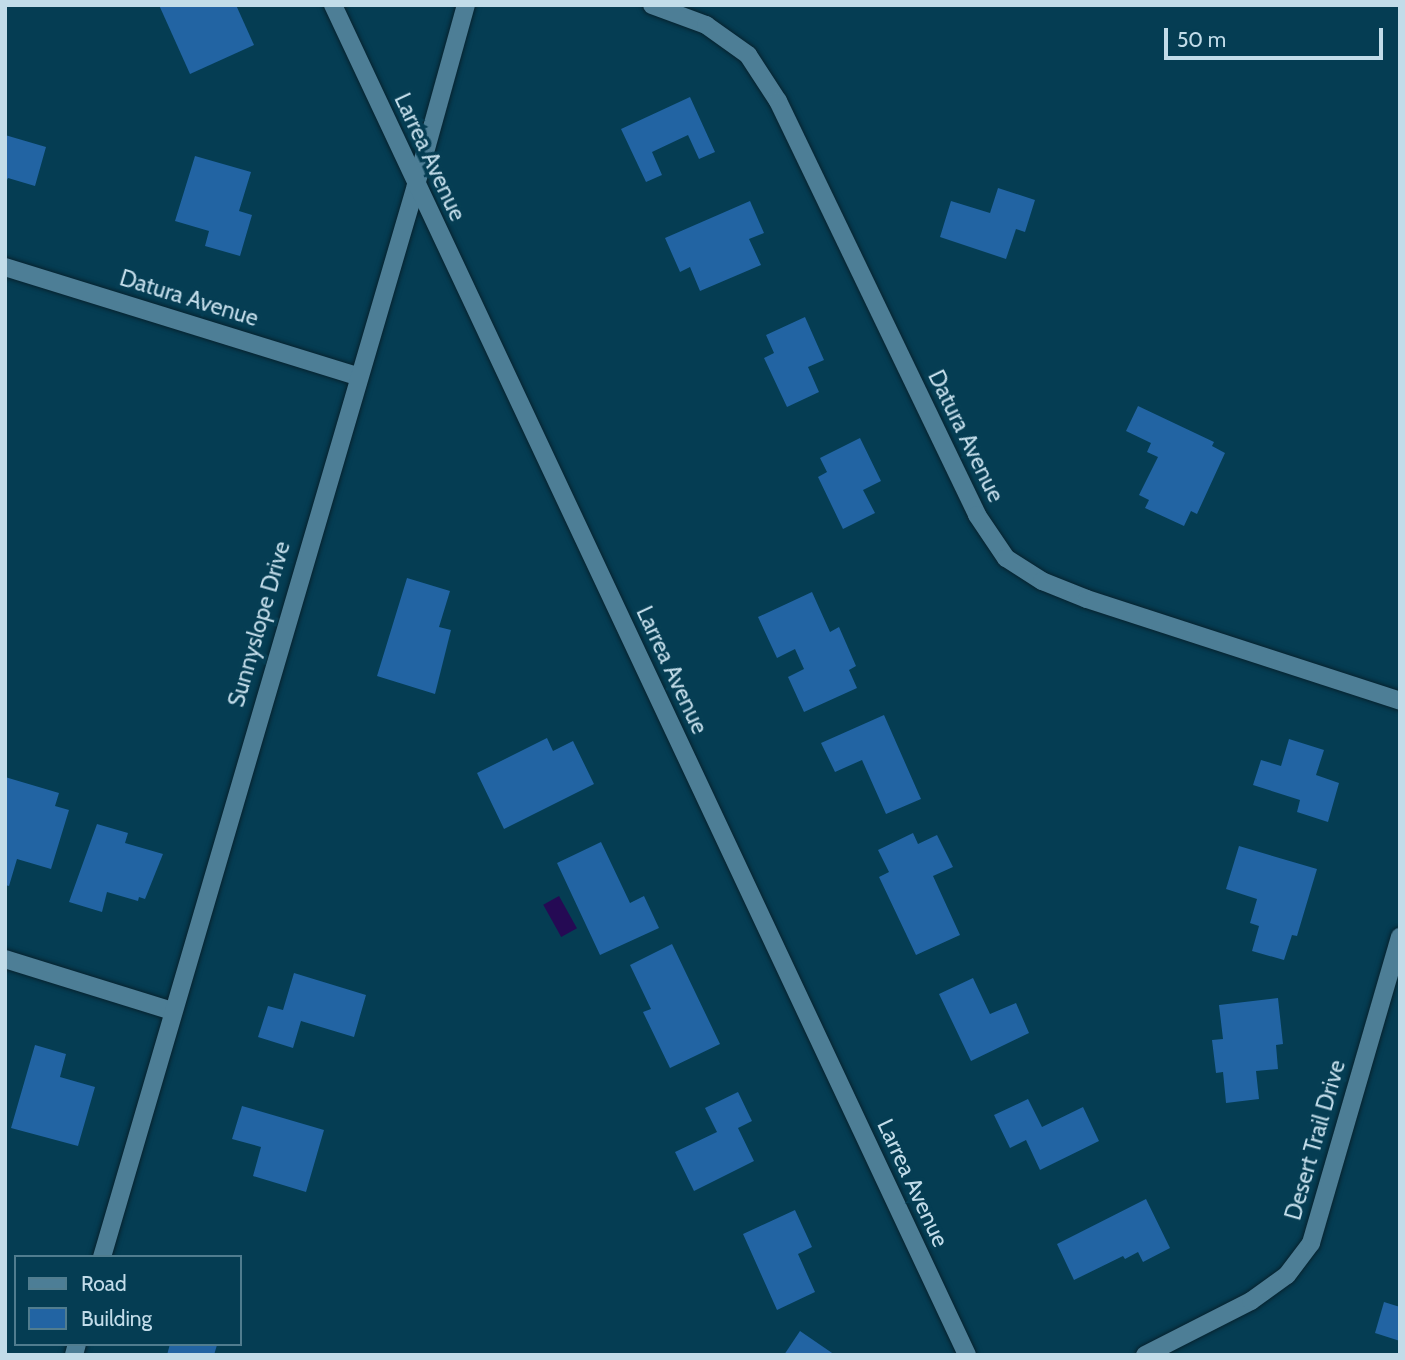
<!DOCTYPE html>
<html>
<head>
<meta charset="utf-8">
<style>
  body { margin:0 }
  #map { position:relative; width:1405px; height:1360px; overflow:hidden; background:#053d53; font-family:Cabin,sans-serif }
  div>[style] { position:absolute }
  [style*='--x'] { left:calc(var(--x)*1px); top:calc(var(--y)*1px); width:calc(var(--w)*1px); rotate:calc(var(--a)*1deg) }
  .water>* { inset:0; background:#250a54; transform-origin:0 0 }
  .building>* { inset:0; background:#2264a3 }
  .roads { filter:drop-shadow(0 0 2px #07222e) drop-shadow(0 0 2px #07222e) }
  .minor>* { height:18px; margin:-9px; padding:0 9px; transform-origin:9px; border-radius:9px; background:#4d7e96 }
  .tertiary>* { height:18px; margin:-9px; padding:0 9px; transform-origin:9px; border-radius:9px; background:#4d7e96 }
  .secondary>* { height:18px; margin:-9px; padding:0 9px; transform-origin:9px; border-radius:9px; background:#4d7e96 }
  span { translate:-50% -50%; white-space:nowrap; text-align:center; line-height:1.15; -webkit-text-stroke:7px #053d53; paint-order:stroke }
  .street-label { font-size:23px; color:#c2dce9 }
  .frame { position:absolute; inset:0; border:7px solid #c2dce9; pointer-events:none }
  .legend { position:absolute; left:14px; top:1255px; width:228px; height:91px; box-sizing:border-box; background:#053d53; border:2px solid #517d8f; margin:0; padding:9px 12px; list-style:none; font-size:21px; color:#c2dce9 }
  .legend li { display:flex; align-items:center; gap:14px; height:35px }
  .legend b { width:35px; border:2px solid #517d8f }
  .scale { position:absolute; left:1164px; top:28px; width:219px; height:32px; box-sizing:border-box; border:4px solid #c2dce9; border-top:0; padding-left:9px; font-size:21px; line-height:24px; white-space:nowrap; color:#c2dce9; -webkit-text-stroke:5px #053d53; paint-order:stroke }
</style>
</head>
<body>
<div id="map">
  <div class="water">
    <div style="left:559px;top:896px;width:37px;height:18px;rotate:61deg"></div>
  </div>
  <div class="building">
    <div style="clip-path:polygon(159px 5px,236px 5px,254px 45px,190px 74px)"></div>
    <div style="clip-path:polygon(690px 97px,715px 152px,699px 159px,688px 135px,652px 152px,662px 175px,646px 182px,621px 129px)"></div>
    <div style="clip-path:polygon(5px 135px,46px 147px,35px 186px,8px 178px,5px 184px)"></div>
    <div style="clip-path:polygon(195px 156px,251px 172px,239px 211px,252px 215px,240px 256px,205px 246px,209px 231px,175px 221px)"></div>
    <div style="clip-path:polygon(998px 188px,1035px 200px,1025px 232px,1016px 229px,1006px 259px,940px 237px,951px 201px,990px 213px)"></div>
    <div style="clip-path:polygon(750px 201px,764px 233px,749px 239px,761px 265px,700px 291px,690px 267px,680px 272px,665px 238px)"></div>
    <div style="clip-path:polygon(805px 317px,824px 360px,808px 367px,819px 392px,787px 407px,764px 358px,774px 353px,766px 335px)"></div>
    <div style="clip-path:polygon(1138px 406px,1214px 442px,1212px 446px,1225px 453px,1197px 514px,1191px 511px,1184px 526px,1145px 508px,1149px 500px,1139px 495px,1158px 457px,1147px 452px,1151px 443px,1126px 431px)"></div>
    <div style="clip-path:polygon(860px 438px,881px 481px,863px 490px,875px 513px,843px 529px,818px 477px,827px 472px,820px 458px)"></div>
    <div style="clip-path:polygon(407px 578px,450px 591px,439px 627px,451px 630px,435px 694px,377px 676px)"></div>
    <div style="clip-path:polygon(812px 592px,830px 632px,839px 627px,856px 666px,849px 670px,857px 688px,804px 712px,788px 677px,804px 669px,795px 649px,777px 658px,758px 617px)"></div>
    <div style="clip-path:polygon(884px 715px,921px 799px,886px 814px,862px 760px,835px 772px,821px 743px)"></div>
    <div style="clip-path:polygon(547px 738px,553px 751px,573px 741px,594px 784px,504px 829px,477px 773px)"></div>
    <div style="clip-path:polygon(1289px 739px,1324px 750px,1316px 775px,1339px 783px,1328px 822px,1297px 812px,1300px 800px,1253px 785px,1261px 760px,1281px 766px)"></div>
    <div style="clip-path:polygon(5px 777px,59px 793px,55px 806px,69px 810px,51px 869px,17px 859px,9px 886px,5px 885px)"></div>
    <div style="clip-path:polygon(97px 824px,128px 833px,125px 843px,163px 854px,145px 899px,139px 897px,138px 901px,107px 892px,102px 912px,69px 902px)"></div>
    <div style="clip-path:polygon(913px 833px,918px 844px,937px 835px,953px 867px,933px 876px,960px 935px,916px 955px,879px 877px,889px 872px,878px 850px)"></div>
    <div style="clip-path:polygon(601px 842px,630px 903px,644px 896px,659px 928px,600px 955px,557px 863px)"></div>
    <div style="clip-path:polygon(1239px 846px,1317px 869px,1297px 936px,1292px 935px,1284px 960px,1252px 951px,1259px 926px,1250px 923px,1257px 899px,1226px 889px)"></div>
    <div style="clip-path:polygon(672px 944px,720px 1044px,670px 1068px,643px 1012px,651px 1009px,630px 965px)"></div>
    <div style="clip-path:polygon(294px 973px,366px 995px,354px 1037px,301px 1021px,293px 1048px,258px 1037px,268px 1006px,283px 1010px)"></div>
    <div style="clip-path:polygon(973px 978px,990px 1014px,1016px 1003px,1029px 1033px,971px 1061px,939px 994px)"></div>
    <div style="clip-path:polygon(1278px 998px,1283px 1044px,1276px 1045px,1278px 1069px,1256px 1071px,1259px 1099px,1226px 1103px,1223px 1072px,1216px 1073px,1212px 1040px,1223px 1039px,1219px 1005px)"></div>
    <div style="clip-path:polygon(35px 1045px,66px 1054px,60px 1077px,95px 1087px,78px 1146px,11px 1128px)"></div>
    <div style="clip-path:polygon(738px 1092px,752px 1121px,738px 1128px,754px 1161px,694px 1191px,675px 1152px,717px 1132px,705px 1108px)"></div>
    <div style="clip-path:polygon(1028px 1099px,1042px 1127px,1083px 1107px,1099px 1141px,1040px 1170px,1026px 1140px,1010px 1148px,994px 1115px)"></div>
    <div style="clip-path:polygon(242px 1106px,324px 1130px,306px 1192px,253px 1176px,261px 1147px,232px 1139px)"></div>
    <div style="clip-path:polygon(1146px 1199px,1170px 1248px,1143px 1262px,1138px 1252px,1125px 1259px,1123px 1256px,1074px 1280px,1057px 1244px)"></div>
    <div style="clip-path:polygon(795px 1210px,812px 1247px,798px 1254px,815px 1292px,777px 1310px,743px 1234px)"></div>
    <div style="clip-path:polygon(1384px 1302px,1400px 1307px,1400px 1341px,1375px 1333px)"></div>
    <div style="clip-path:polygon(800px 1331px,835px 1355px,784px 1355px)"></div>
    <div style="clip-path:polygon(170px 1344px,214px 1344px,217px 1345px,214px 1355px,167px 1355px)"></div>
  </div>
  <div class="roads">
    <div class="minor">
      <div style="--x:652;--y:5;--w:58;--a:20.3"></div>
      <div style="--x:706;--y:25;--w:52;--a:35.5"></div>
      <div style="--x:748;--y:55;--w:55;--a:56.9"></div>
      <div style="--x:778;--y:101;--w:459;--a:64.3"></div>
      <div style="--x:977;--y:515;--w:52;--a:56"></div>
      <div style="--x:1006;--y:558;--w:43;--a:32.6"></div>
      <div style="--x:1042;--y:581;--w:48;--a:21.8"></div>
      <div style="--x:1087;--y:599;--w:329;--a:18"></div>
      <div style="--x:416;--y:185;--w:187;--a:-74.5"></div>
      <div style="--x:5;--y:267;--w:369;--a:17.2"></div>
      <div style="--x:5;--y:959;--w:175;--a:17.3"></div>
      <div style="--x:1145;--y:1355;--w:119;--a:-27"></div>
      <div style="--x:1251;--y:1301;--w:44;--a:-35.8"></div>
      <div style="--x:1287;--y:1275;--w:40;--a:-53"></div>
      <div style="--x:1311;--y:1243;--w:319;--a:-73.8"></div>
    </div>
    <div class="tertiary">
      <div style="--x:102;--y:1257;--w:1117;--a:-73.67"></div>
      <div style="--x:74;--y:1355;--w:11;--a:-75"></div>
    </div>
    <div class="secondary">
      <div style="--x:333;--y:5;--w:1491;--a:64.84"></div>
    </div>
  </div>
  <div class="street-label">
    <span style="left:430px;top:157px;rotate:65deg">Larrea Avenue</span>
    <span style="left:189px;top:298px;rotate:17deg">Datura Avenue</span>
    <span style="left:966px;top:436px;rotate:64deg">Datura Avenue</span>
    <span style="left:259px;top:624px;rotate:-74deg">Sunnyslope Drive</span>
    <span style="left:672px;top:670px;rotate:65deg">Larrea Avenue</span>
    <span style="left:1315px;top:1140px;rotate:-74deg">Desert Trail Drive</span>
    <span style="left:913px;top:1183px;rotate:65deg">Larrea Avenue</span>
  </div>
  <div class="frame"></div>
  <ul class="legend">
  <li><b style="height:9px;background:#4d7e96"></b>Road</li>
  <li><b style="height:19px;background:#2264a3"></b>Building</li>
  </ul>
  <div class="scale">50 m</div>
</div>
</body>
</html>
